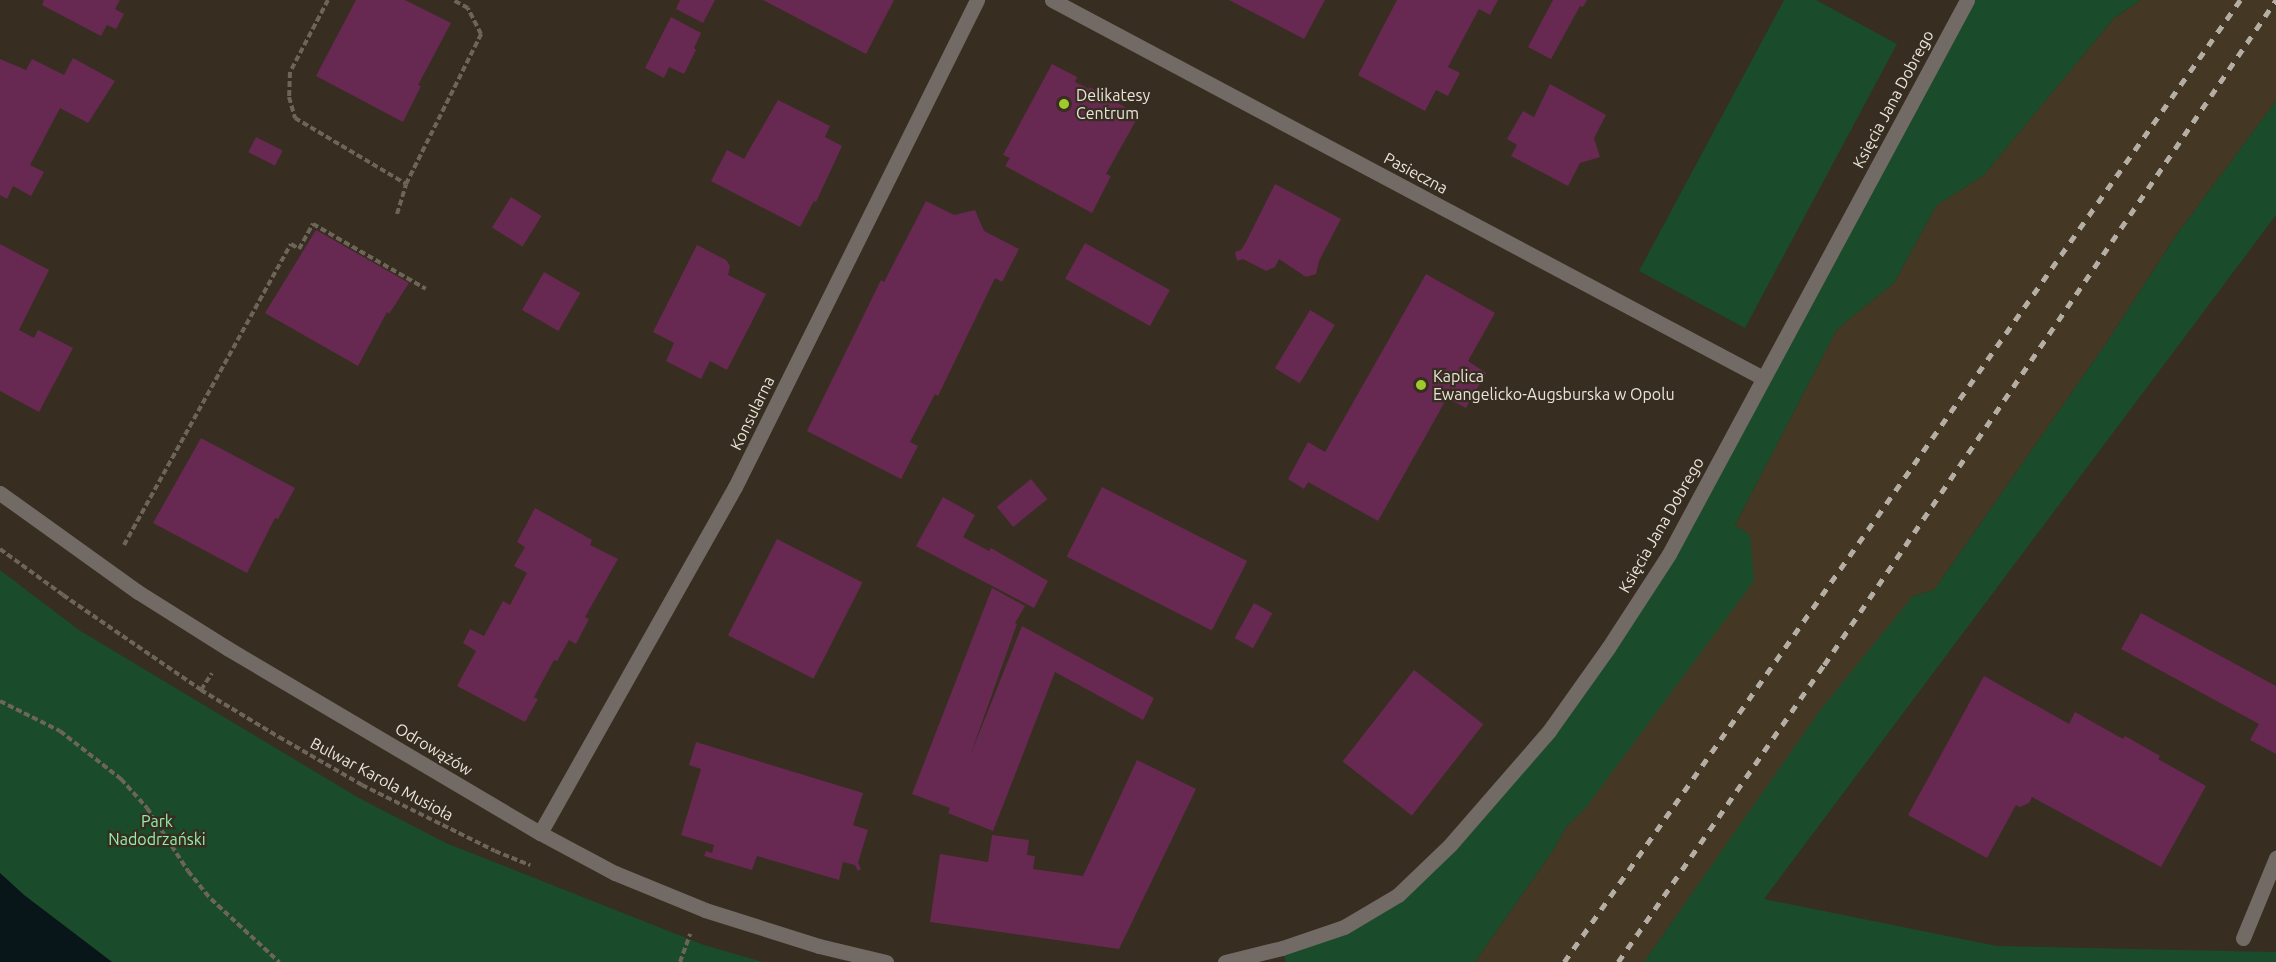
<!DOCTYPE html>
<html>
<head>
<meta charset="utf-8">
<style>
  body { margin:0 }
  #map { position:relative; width:2276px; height:962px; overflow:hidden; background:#372d20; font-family:Ubuntu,sans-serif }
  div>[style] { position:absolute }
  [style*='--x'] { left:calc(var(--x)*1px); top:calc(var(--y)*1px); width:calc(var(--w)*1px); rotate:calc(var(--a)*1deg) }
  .built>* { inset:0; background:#443723 }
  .green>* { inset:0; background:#1a4b2a }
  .water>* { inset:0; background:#081519 }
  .building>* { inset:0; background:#672952; transform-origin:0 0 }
  .path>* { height:4px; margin-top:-2px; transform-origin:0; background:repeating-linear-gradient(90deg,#6e6559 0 6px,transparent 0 9px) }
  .street>* { height:15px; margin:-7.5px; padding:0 7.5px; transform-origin:7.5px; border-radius:7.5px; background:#716a65 }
  .rail>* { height:4.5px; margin-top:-2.25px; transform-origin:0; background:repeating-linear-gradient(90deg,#b5aea4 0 8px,transparent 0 16px) }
  .dots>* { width:16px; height:16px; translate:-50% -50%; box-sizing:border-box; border:3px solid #372d20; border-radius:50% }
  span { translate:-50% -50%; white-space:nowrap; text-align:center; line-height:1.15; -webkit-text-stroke:4.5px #372d20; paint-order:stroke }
  .poi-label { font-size:16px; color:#eae4db }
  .left { translate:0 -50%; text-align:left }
  .street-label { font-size:16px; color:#eae4db }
  .park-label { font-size:16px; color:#91f0aa }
</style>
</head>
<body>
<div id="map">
  <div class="built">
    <div style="clip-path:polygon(2141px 0,2276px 0,2276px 101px,2177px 234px,2107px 342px,1934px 590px,1913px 596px,1713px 864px,1644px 962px,1475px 962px,1554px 849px,1566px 827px,1584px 810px,1750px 535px,1735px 525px,1837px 329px,1894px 283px,1936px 206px,1984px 175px,2114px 18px)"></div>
  </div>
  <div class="green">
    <div style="clip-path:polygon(1784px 0,1816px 0,1897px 44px,1745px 328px,1639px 271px)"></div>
    <div style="clip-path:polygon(1967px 0,2141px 0,2114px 18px,1984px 175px,1936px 206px,1894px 283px,1837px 329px,1735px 525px,1750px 535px,1754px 581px,1584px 810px,1566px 827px,1554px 849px,1475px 962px,1286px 962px,1282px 948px,1398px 895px,1494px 796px,1669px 554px)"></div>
    <div style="clip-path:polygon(2276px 101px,2276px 215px,1764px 899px,1997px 946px,2276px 952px,2276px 962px,1644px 962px,1821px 709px,1913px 596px,1934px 590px,2107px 342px,2177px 234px)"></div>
    <div style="clip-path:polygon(0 570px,79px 630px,359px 798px,446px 843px,704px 945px,763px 962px,112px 962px,24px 895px,0 873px)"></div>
  </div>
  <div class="water">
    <div style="clip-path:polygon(0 873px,24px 895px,112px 962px,0 962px)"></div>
  </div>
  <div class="building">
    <div style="clip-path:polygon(44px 0,120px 0,115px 9px,124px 14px,116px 29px,107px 25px,101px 36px,42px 5px)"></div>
    <div style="clip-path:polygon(356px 0,405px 0,451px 23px,418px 85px,421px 86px,403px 122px,316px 76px)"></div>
    <div style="clip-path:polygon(680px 0,715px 0,703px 23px,676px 9px)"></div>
    <div style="clip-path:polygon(763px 0,894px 0,866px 54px)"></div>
    <div style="clip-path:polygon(1229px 0,1325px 0,1304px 39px)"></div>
    <div style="clip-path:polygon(1397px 0,1498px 0,1490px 15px,1479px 9px,1448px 67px,1460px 73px,1448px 96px,1436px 90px,1425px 111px,1358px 75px)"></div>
    <div style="clip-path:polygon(1553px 0,1587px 0,1583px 7px,1580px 6px,1551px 59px,1528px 47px)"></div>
    <div style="clip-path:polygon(671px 17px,701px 33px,694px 48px,696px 50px,684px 74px,669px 67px,664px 78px,645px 68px)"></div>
    <div style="clip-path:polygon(73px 58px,115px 81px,88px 123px,60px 108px,30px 165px,44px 172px,31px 196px,13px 186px,7px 199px,0 195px,0 59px,26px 70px,32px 59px,64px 75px)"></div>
    <div style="clip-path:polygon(1052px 64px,1077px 77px,1075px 82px,1089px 89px,1090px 87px,1139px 115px,1106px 174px,1111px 176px,1092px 213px,1005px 166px,1010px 158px,1003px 155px)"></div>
    <div style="clip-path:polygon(1550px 84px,1606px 115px,1594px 138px,1600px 157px,1580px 163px,1568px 186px,1511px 156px,1517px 145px,1507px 139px,1523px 111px,1534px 117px)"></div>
    <div style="clip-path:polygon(778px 100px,830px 126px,825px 137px,842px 146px,816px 202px,814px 201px,800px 227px,711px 181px,727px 150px,744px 159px)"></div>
    <div style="left:256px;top:137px;width:30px;height:17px;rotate:27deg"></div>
    <div style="clip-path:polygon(1275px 184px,1341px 219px,1319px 261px,1316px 274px,1306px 277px,1279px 259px,1275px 267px,1266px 271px,1243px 259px,1237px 261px,1235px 252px,1241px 250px,1246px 242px)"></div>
    <div style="left:511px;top:197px;width:36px;height:36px;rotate:32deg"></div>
    <div style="clip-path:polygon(926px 201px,954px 215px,975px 210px,984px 231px,1019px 249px,1002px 282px,995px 278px,938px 396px,935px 394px,910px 442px,918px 446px,901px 479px,807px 431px,881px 280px,884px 282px)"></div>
    <div style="clip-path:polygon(316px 230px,409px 283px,389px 314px,387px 312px,358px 366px,265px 313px)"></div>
    <div style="left:1085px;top:243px;width:97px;height:41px;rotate:29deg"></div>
    <div style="clip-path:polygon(0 244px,49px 270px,19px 330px,34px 338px,38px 330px,73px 348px,39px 412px,0 391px)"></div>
    <div style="clip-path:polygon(697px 245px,726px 260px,730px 266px,728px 275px,766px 294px,727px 370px,710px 361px,701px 379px,666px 361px,674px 343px,653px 332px)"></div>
    <div style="left:544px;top:272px;width:42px;height:44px;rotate:30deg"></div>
    <div style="clip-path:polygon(1426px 274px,1495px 313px,1468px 361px,1486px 373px,1466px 408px,1447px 398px,1378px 521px,1308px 482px,1304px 489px,1288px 479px,1308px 442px,1325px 452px)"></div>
    <div style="left:1310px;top:310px;width:29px;height:68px;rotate:31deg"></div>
    <div style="clip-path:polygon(201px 438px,295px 488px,278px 519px,275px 518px,247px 573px,153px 523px)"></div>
    <div style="left:1031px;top:479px;width:26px;height:44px;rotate:51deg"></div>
    <div style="left:1102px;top:487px;width:163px;height:78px;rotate:27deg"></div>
    <div style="clip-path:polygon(943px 497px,975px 515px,963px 537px,989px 551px,991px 548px,1048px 581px,1034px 608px,916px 546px)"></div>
    <div style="clip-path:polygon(535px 508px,592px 540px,590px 545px,618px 559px,585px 617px,589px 619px,576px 644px,569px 640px,557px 661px,554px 660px,534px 697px,538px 699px,525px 722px,457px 686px,476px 651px,463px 643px,470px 629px,484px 636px,503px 601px,510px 605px,527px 573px,514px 566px,525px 547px,517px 542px)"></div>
    <div style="left:777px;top:539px;width:96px;height:108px;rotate:27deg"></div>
    <div style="clip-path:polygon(992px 588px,1025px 606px,1015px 623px,1017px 624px,970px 756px,1022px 626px,1154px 698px,1143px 720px,1055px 672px,993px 831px,948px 813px,950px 808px,912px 794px)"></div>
    <div style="left:1254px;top:603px;width:21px;height:40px;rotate:29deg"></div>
    <div style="clip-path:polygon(2141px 613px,2276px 686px,2276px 754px,2250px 740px,2259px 724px,2121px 649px)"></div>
    <div style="left:1414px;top:670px;width:88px;height:116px;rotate:38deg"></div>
    <div style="clip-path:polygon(1984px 676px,2069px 724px,2075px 712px,2123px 739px,2125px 736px,2160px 756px,2158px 759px,2206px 786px,2161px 867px,2032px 797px,2029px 803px,2020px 807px,2016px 805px,1987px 858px,1908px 815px)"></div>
    <div style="clip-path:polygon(696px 742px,863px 793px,853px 825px,868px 830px,858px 863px,861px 869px,858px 871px,855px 865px,843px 862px,839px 880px,757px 856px,752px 870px,704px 856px,706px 851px,712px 853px,714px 845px,681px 835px,701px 769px,689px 765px)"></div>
    <div style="clip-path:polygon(1137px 760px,1196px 789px,1119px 949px,930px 922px,940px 854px,988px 862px,992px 835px,1029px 840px,1027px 855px,1035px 856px,1033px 869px,1083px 876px)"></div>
  </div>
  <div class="path">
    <div style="--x:328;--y:0;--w:81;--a:117.8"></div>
    <div style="--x:290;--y:72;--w:25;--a:92"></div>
    <div style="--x:289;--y:97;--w:22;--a:74"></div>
    <div style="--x:295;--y:118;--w:129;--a:30.7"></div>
    <div style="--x:406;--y:184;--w:168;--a:-63.4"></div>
    <div style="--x:481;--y:34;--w:29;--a:-117"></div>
    <div style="--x:468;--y:8;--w:17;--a:-152"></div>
    <div style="--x:397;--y:214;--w:31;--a:-73"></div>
    <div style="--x:124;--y:545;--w:344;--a:-61"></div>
    <div style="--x:291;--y:244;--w:9;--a:32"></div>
    <div style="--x:299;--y:249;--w:29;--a:-61"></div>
    <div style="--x:313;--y:224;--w:130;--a:29.9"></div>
    <div style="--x:0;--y:549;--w:78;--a:36.1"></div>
    <div style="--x:63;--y:595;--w:168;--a:34.5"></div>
    <div style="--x:201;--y:690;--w:91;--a:31.1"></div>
    <div style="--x:279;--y:737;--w:96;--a:30"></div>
    <div style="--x:362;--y:785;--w:148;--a:26.4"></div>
    <div style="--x:495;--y:851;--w:38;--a:22"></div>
    <div style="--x:201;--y:690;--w:20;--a:-57"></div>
    <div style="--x:0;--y:701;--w:67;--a:26.6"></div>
    <div style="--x:60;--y:731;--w:78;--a:38.2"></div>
    <div style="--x:121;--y:779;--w:39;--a:48"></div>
    <div style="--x:147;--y:808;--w:75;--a:56.9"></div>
    <div style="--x:188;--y:871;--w:36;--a:51"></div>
    <div style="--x:211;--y:899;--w:93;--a:42.8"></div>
    <div style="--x:680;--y:962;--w:30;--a:-70"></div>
  </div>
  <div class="street">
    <div style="--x:1052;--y:0;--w:805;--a:28"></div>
    <div style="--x:0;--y:493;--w:170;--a:35.7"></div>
    <div style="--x:138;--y:592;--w:105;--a:32.2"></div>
    <div style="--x:227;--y:648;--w:364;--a:30.6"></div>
    <div style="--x:540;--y:833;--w:85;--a:28.1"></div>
    <div style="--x:615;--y:873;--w:97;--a:22.3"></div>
    <div style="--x:705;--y:910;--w:120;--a:17.5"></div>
    <div style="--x:819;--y:946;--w:69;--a:13.4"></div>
    <div style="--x:540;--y:833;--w:397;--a:-60.6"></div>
    <div style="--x:735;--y:487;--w:544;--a:-63.58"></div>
    <div style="--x:2243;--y:938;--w:87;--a:-67.6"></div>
    <div style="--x:1225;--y:962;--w:59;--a:-13.8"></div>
    <div style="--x:1282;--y:948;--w:65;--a:-18.7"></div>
    <div style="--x:1344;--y:927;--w:63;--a:-30.7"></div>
    <div style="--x:1398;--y:895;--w:72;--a:-43.9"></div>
    <div style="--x:1450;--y:845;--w:151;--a:-49"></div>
    <div style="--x:1549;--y:731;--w:102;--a:-54.6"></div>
    <div style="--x:1608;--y:648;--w:112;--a:-57"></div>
    <div style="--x:1669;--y:554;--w:629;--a:-61.72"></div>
  </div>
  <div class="rail">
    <div style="--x:1564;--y:962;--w:1176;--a:-54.9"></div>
    <div style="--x:1618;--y:962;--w:361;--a:-55.3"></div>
    <div style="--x:1824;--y:665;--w:804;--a:-55.8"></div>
  </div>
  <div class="dots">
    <div style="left:1064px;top:104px;background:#9fca2d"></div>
    <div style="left:1421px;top:385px;background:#9fca2d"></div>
  </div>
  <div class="poi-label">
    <span class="left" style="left:1076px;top:104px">Delikatesy<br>Centrum</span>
    <span class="left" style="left:1433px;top:385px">Kaplica<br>Ewangelicko-Augsburska w Opolu</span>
  </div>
  <div class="street-label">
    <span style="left:1893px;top:99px;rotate:-62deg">Księcia Jana Dobrego</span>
    <span style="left:1416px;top:173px;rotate:28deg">Pasieczna</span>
    <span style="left:752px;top:413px;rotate:-64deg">Konsularna</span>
    <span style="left:1661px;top:525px;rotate:-60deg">Księcia Jana Dobrego</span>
    <span style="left:434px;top:749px;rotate:31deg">Odrowążów</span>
    <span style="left:382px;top:779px;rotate:28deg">Bulwar Karola Musioła</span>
  </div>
  <div class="park-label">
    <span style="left:157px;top:830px">Park<br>Nadodrzański</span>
  </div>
</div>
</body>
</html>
